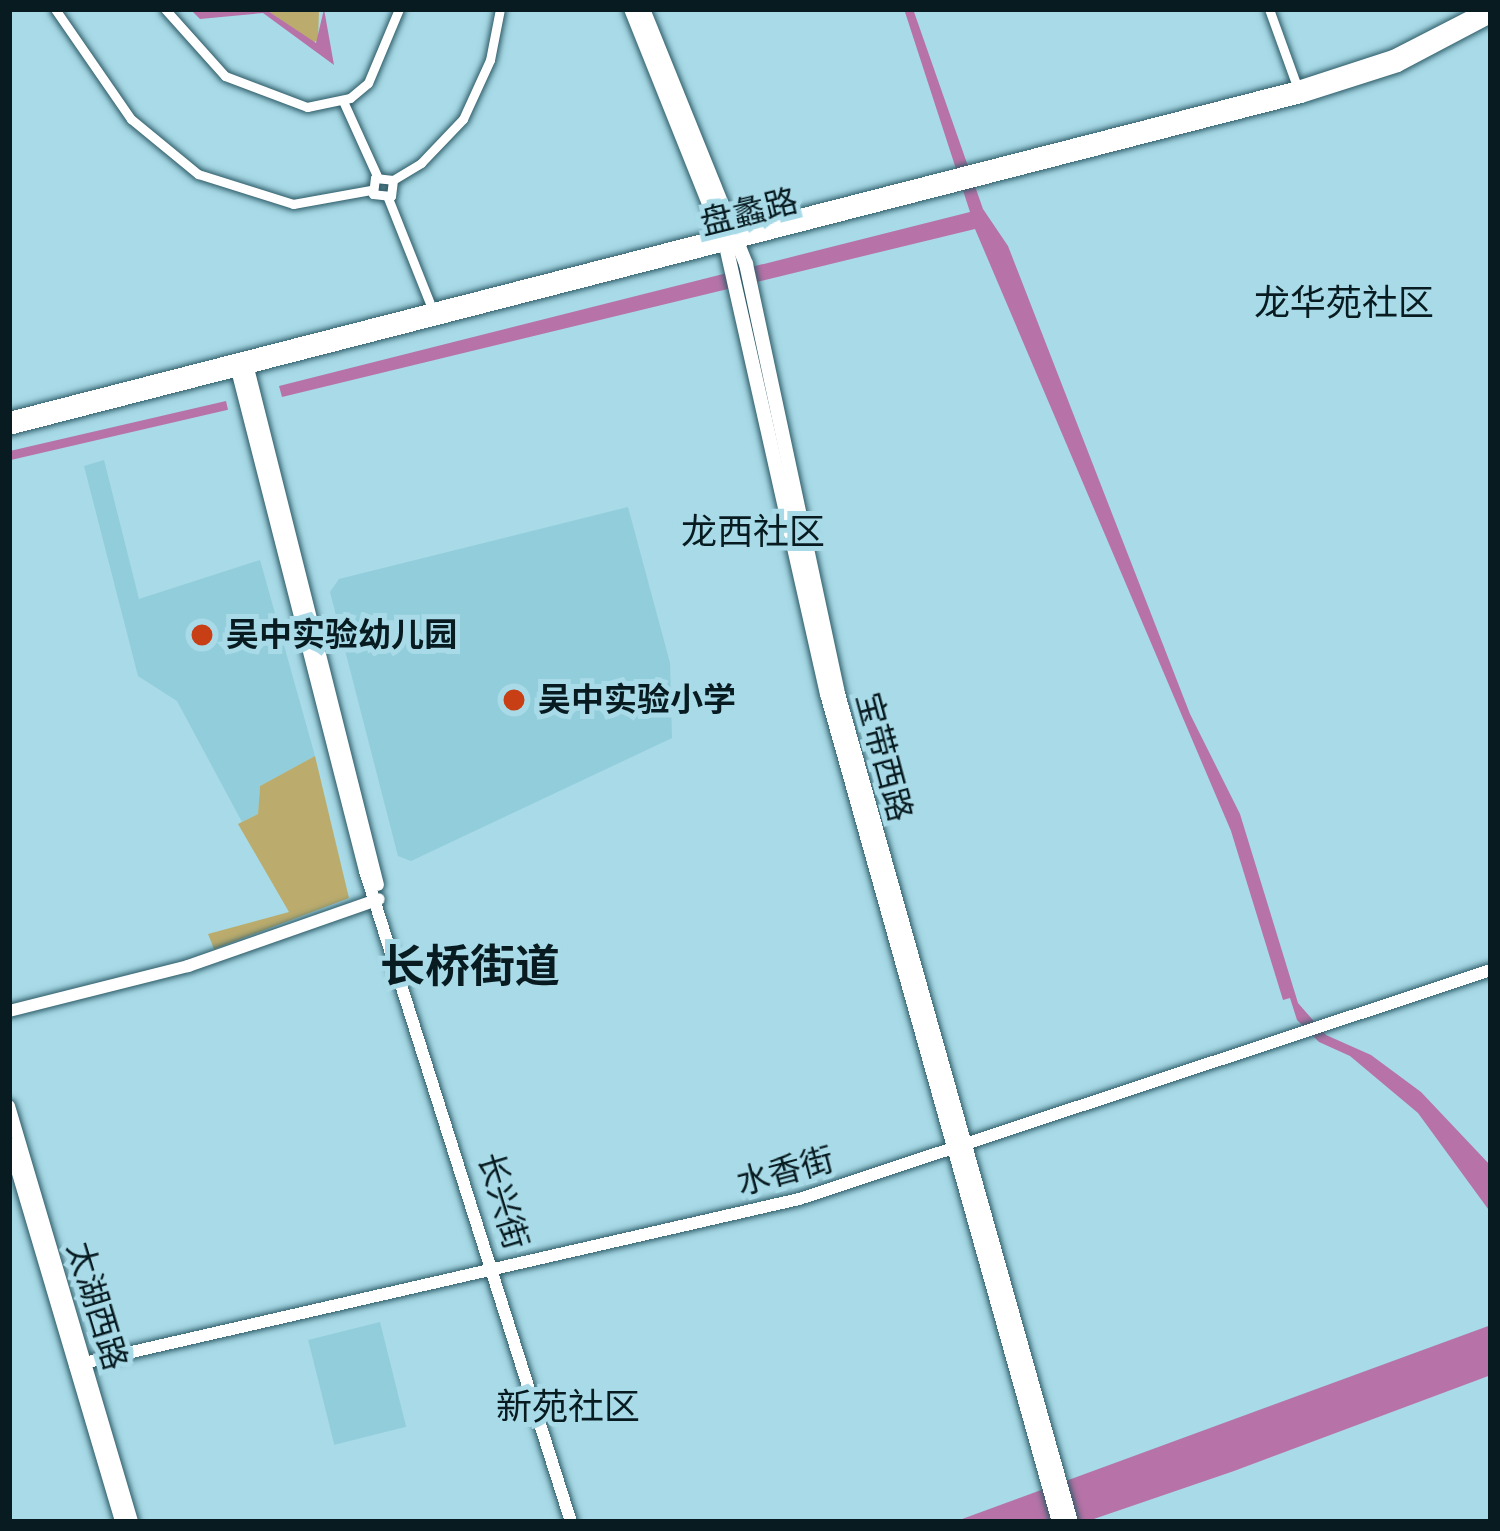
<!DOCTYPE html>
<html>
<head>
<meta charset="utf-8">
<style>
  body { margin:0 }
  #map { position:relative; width:1500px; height:1531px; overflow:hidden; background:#a8dae7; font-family:Lora,"Noto Sans SC",serif }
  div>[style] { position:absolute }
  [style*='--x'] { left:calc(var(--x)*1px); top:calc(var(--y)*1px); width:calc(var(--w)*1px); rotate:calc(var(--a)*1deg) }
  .built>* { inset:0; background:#92cddb; transform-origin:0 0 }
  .green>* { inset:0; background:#bbac6d }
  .water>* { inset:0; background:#b773a7; transform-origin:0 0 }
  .roads { filter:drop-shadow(0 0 3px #2b5965) drop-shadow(0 0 3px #2b5965) }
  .street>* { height:9px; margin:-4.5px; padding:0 4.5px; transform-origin:4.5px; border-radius:4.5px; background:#fff }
  .secondary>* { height:12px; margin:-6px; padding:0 6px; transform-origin:6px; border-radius:6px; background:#fff }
  .primary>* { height:14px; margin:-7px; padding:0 7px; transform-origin:7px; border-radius:7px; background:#fff }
  .dots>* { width:33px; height:33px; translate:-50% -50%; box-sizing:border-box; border:6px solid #a8dae7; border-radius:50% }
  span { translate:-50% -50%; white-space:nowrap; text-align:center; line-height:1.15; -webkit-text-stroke:10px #a8dae7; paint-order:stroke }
  .street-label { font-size:33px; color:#071b20 }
  .poi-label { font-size:33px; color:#071b20; font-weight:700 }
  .left { translate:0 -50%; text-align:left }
  .neighbourhood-label { font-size:36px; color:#071b20 }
  .district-label { font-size:45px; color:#071b20; font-weight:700 }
  .frame { position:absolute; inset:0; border:12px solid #071b20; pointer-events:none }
</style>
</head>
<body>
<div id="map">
  <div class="built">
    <div style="clip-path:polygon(104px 460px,139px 599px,260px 560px,315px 756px,260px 786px,258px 814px,242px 822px,177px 701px,138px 676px,84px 466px)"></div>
    <div style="clip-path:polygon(628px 507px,670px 663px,672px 738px,411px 861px,398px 856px,330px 592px,339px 579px)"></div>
    <div style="left:380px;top:1322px;width:108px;height:74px;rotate:76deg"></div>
  </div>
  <div class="green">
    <div style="clip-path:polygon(265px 9px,319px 9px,318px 41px,313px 42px)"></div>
    <div style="clip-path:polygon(315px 756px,349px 898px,214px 949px,208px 934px,289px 912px,238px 824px,258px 814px,260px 786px)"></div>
  </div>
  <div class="water">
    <div style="clip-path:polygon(265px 9px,316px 43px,324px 9px,334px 65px,263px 13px,200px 19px,191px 10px)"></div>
    <div style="clip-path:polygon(904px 9px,913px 9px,983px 209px,1008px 246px,1190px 714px,1240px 814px,1298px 1003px,1326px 1035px,1371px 1055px,1421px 1092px,1491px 1166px,1491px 1213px,1418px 1113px,1350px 1056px,1319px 1042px,1297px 1020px,1290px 998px,1283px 1000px,1231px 831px,975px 229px,282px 397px,279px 386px,970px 212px)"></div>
    <div style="left:226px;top:401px;width:9px;height:224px;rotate:77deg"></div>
    <div style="clip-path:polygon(1491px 1325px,1491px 1375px,1234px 1471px,1085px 1522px,954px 1522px)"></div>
  </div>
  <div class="roads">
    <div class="street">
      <div style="--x:55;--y:9;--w:134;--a:55.4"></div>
      <div style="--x:131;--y:119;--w:87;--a:39.4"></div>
      <div style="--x:198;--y:174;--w:100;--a:17.5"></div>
      <div style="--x:293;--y:204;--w:79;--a:-10.2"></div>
      <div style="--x:165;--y:9;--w:90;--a:48.2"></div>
      <div style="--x:225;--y:76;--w:88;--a:20.7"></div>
      <div style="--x:307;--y:107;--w:44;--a:-11.8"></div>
      <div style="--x:350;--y:98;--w:23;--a:-40"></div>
      <div style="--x:368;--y:83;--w:80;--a:-67.3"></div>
      <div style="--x:1269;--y:9;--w:88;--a:70.1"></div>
      <div style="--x:343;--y:101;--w:82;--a:65.6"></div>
      <div style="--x:393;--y:180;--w:16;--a:97"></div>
      <div style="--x:391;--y:196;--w:18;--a:-174"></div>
      <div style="--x:373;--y:194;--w:16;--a:-83"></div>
      <div style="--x:375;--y:178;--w:18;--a:6"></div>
      <div style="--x:393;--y:180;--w:33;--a:-31"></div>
      <div style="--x:421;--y:163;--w:61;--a:-46.3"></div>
      <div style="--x:463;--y:119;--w:65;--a:-65.4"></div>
      <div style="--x:490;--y:60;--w:52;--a:-78.9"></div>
      <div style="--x:388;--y:198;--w:127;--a:68.3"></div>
    </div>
    <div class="secondary">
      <div style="--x:247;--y:364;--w:537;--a:75.89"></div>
      <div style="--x:236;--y:366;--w:521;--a:75.67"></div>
      <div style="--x:365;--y:871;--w:683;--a:72.44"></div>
      <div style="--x:9;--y:418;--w:1331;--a:-14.4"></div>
      <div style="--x:1298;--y:87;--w:100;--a:-18.1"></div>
      <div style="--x:1393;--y:56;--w:103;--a:-27.1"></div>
      <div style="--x:9;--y:429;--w:1334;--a:-14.41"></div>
      <div style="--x:1301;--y:97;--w:102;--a:-17.7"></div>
      <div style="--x:1398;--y:66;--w:105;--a:-27.8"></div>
      <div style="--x:9;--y:1011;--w:185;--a:-14.1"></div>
      <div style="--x:188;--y:966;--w:202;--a:-19.3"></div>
      <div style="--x:9;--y:1106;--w:434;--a:73.5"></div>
      <div style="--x:9;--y:1143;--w:395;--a:73.5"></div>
      <div style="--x:75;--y:1365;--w:743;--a:-12.91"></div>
      <div style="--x:799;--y:1199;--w:729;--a:-18.31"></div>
    </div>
    <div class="primary">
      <div style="--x:631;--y:9;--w:255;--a:68.2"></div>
      <div style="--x:726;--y:246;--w:459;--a:77.3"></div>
      <div style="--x:827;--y:694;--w:860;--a:74.35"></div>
      <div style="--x:643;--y:9;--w:275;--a:68"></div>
      <div style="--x:746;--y:264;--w:436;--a:77.9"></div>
      <div style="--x:837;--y:690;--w:864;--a:74.29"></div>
    </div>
  </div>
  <div class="dots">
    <div style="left:202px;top:635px;background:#c83f16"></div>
    <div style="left:514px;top:700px;background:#c83f16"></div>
  </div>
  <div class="street-label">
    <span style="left:749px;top:212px;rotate:-14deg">盘蠡路</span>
    <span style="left:884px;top:757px;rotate:75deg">宝带西路</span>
    <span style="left:785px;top:1171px;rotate:-15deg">水香街</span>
    <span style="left:503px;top:1201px;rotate:73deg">长兴街</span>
    <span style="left:97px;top:1306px;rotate:73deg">太湖西路</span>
  </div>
  <div class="poi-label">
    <span class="left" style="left:226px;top:635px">吴中实验幼儿园</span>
    <span class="left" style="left:538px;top:700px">吴中实验小学</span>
  </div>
  <div class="neighbourhood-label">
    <span style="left:1344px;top:303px">龙华苑社区</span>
    <span style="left:753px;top:532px">龙西社区</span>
    <span style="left:568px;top:1407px">新苑社区</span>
  </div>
  <div class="district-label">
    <span style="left:470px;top:966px">长桥街道</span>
  </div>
  <div class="frame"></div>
</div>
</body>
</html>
